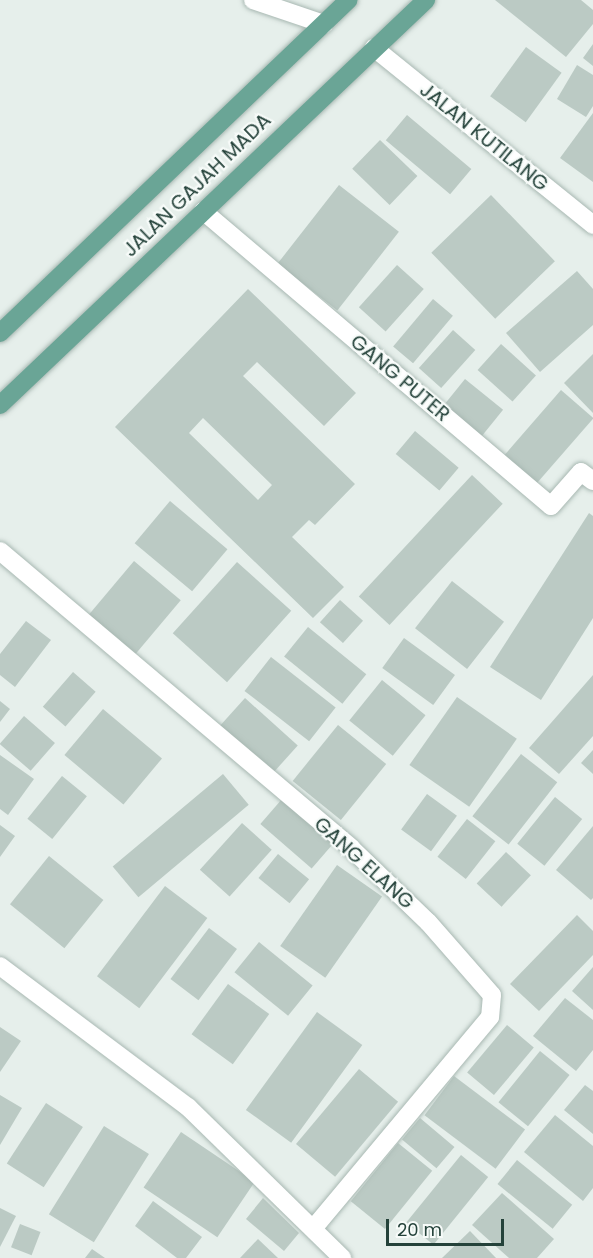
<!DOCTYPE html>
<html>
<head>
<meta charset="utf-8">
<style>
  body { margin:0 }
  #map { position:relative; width:593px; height:1258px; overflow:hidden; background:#e6efeb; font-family:Poppins,sans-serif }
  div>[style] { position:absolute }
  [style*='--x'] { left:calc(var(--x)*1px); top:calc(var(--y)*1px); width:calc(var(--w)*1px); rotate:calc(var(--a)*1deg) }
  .building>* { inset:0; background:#bbcac4; transform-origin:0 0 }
  .roads { filter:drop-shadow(0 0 2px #a8b8b2) drop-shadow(0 0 2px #a8b8b2) }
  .street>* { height:18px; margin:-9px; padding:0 9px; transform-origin:9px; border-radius:9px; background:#fff }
  .primary>* { height:18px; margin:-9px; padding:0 9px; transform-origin:9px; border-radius:9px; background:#6aa596 }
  span { translate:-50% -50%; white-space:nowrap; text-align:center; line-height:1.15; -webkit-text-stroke:4.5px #f7fbf9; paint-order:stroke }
  .street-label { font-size:20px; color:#24423a }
  .scale { position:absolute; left:386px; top:1219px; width:118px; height:27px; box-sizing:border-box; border:3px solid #24423a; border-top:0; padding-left:8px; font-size:18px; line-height:21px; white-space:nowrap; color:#24423a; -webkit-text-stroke:4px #f7fbf9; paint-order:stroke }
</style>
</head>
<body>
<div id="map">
  <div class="building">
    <div style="clip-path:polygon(495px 0,581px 0,593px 10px,593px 24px,566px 57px)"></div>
    <div style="clip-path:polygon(593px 44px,593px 66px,583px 58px)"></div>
    <div style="left:526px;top:47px;width:44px;height:61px;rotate:36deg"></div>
    <div style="clip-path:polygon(577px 65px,593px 75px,593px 106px,586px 117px,557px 99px)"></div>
    <div style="clip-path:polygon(593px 113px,593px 182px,560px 158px)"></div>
    <div style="left:407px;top:115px;width:84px;height:33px;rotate:40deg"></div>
    <div style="left:380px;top:140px;width:52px;height:40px;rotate:44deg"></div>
    <div style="left:339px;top:185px;width:76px;height:100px;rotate:38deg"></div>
    <div style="left:491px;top:195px;width:92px;height:83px;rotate:46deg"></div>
    <div style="left:397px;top:265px;width:36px;height:57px;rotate:42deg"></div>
    <div style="clip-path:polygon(577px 271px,593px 289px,593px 325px,540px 372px,506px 333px)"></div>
    <div style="clip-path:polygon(evenodd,248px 289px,356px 393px,324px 426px,257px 362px,243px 376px,355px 484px,315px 525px,309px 520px,292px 537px,344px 587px,313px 618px,115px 427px,248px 289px,203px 418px,272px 485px,258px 500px,189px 433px,203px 418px)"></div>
    <div style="left:433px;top:299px;width:26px;height:62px;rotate:40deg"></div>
    <div style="left:453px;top:330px;width:30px;height:51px;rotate:42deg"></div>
    <div style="left:501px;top:344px;width:47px;height:35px;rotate:42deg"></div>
    <div style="clip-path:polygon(593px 354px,593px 413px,564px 383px)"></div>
    <div style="left:465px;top:379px;width:49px;height:35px;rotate:39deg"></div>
    <div style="left:561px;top:390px;width:43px;height:88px;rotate:41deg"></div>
    <div style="left:415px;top:431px;width:57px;height:30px;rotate:40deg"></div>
    <div style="left:472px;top:475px;width:42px;height:166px;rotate:43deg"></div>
    <div style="left:170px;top:501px;width:75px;height:55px;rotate:40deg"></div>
    <div style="clip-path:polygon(589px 513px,593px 516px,593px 618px,541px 700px,490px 667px)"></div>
    <div style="left:134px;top:561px;width:61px;height:70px;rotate:40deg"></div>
    <div style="left:237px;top:562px;width:73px;height:96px;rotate:42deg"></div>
    <div style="left:452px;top:581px;width:66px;height:60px;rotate:38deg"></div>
    <div style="left:340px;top:600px;width:31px;height:30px;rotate:42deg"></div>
    <div style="clip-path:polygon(26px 621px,51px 640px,15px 687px,0 675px,0 654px)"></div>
    <div style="left:308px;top:627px;width:75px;height:38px;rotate:39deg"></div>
    <div style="left:404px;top:638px;width:63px;height:37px;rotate:36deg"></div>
    <div style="left:271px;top:657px;width:82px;height:43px;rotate:38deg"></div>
    <div style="left:73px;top:672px;width:30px;height:46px;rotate:41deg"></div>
    <div style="clip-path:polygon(593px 675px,593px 736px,559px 774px,529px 748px)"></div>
    <div style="left:382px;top:680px;width:56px;height:52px;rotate:39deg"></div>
    <div style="left:457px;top:697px;width:73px;height:83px;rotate:35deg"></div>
    <div style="left:245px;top:698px;width:71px;height:38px;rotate:42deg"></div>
    <div style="clip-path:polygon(0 701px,10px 709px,0 722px)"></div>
    <div style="left:103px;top:709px;width:77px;height:60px;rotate:40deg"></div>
    <div style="left:24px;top:716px;width:41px;height:37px;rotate:41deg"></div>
    <div style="left:338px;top:725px;width:62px;height:72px;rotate:39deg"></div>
    <div style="clip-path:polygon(593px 750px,593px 774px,581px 763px)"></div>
    <div style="left:521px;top:754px;width:46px;height:79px;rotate:38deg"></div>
    <div style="clip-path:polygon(0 755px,34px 779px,8px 815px,0 809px)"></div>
    <div style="left:223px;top:774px;width:40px;height:144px;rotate:50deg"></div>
    <div style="left:62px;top:776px;width:32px;height:55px;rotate:39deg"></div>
    <div style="left:427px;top:794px;width:37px;height:44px;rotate:36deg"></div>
    <div style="left:555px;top:797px;width:35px;height:60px;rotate:39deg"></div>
    <div style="left:282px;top:799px;width:68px;height:33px;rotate:41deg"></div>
    <div style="left:467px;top:819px;width:36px;height:48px;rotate:38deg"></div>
    <div style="left:242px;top:823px;width:40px;height:63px;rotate:42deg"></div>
    <div style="clip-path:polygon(0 825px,15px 836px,0 857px)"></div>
    <div style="clip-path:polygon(593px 826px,593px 898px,591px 900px,556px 870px)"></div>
    <div style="left:506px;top:852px;width:34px;height:43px;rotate:43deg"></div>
    <div style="left:278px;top:854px;width:40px;height:31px;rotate:39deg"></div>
    <div style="left:49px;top:856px;width:70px;height:62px;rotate:39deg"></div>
    <div style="left:337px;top:865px;width:55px;height:99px;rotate:35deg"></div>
    <div style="left:165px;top:886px;width:53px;height:113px;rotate:37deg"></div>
    <div style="clip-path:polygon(577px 915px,593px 931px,593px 955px,539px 1011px,510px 984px)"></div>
    <div style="left:209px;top:928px;width:35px;height:64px;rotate:37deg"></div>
    <div style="left:259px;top:942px;width:69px;height:39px;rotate:39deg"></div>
    <div style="clip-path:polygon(593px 967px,593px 1010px,572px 991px)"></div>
    <div style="left:228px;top:984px;width:51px;height:62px;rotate:36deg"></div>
    <div style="clip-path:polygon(565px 998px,593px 1020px,593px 1050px,576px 1071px,533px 1036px)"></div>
    <div style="left:317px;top:1012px;width:56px;height:121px;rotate:36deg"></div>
    <div style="left:507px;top:1025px;width:35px;height:62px;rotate:40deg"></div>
    <div style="clip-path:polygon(0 1027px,21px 1041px,0 1072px)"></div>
    <div style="left:540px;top:1051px;width:38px;height:66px;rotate:39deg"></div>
    <div style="left:359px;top:1069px;width:51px;height:98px;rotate:40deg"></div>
    <div style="left:454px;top:1076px;width:89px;height:49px;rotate:37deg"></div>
    <div style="clip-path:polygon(585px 1085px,593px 1091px,593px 1134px,564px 1110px)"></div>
    <div style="clip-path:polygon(0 1095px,22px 1108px,0 1145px)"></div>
    <div style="left:46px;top:1103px;width:44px;height:72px;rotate:33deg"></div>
    <div style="clip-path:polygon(555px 1115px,593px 1146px,593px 1188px,583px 1201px,524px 1152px)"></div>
    <div style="left:420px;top:1118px;width:45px;height:28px;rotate:40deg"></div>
    <div style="left:104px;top:1126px;width:53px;height:104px;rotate:32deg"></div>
    <div style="left:181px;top:1132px;width:89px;height:67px;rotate:34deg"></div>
    <div style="left:398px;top:1143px;width:44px;height:75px;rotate:39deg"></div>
    <div style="left:461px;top:1155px;width:35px;height:87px;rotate:39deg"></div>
    <div style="left:517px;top:1160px;width:71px;height:31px;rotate:39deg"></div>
    <div style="clip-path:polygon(502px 1193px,554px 1239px,537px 1258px,509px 1258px,472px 1225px)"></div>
    <div style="clip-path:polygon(263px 1198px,299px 1233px,284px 1251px,246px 1219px)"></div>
    <div style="clip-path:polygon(153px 1201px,202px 1237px,186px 1258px,177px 1258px,135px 1226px)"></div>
    <div style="clip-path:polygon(0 1208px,16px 1216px,0 1247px)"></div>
    <div style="left:20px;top:1224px;width:22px;height:25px;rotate:21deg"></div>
    <div style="clip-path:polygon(470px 1231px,496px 1258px,442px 1258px)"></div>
    <div style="clip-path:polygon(258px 1239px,278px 1258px,240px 1258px)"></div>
    <div style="clip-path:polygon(92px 1249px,105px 1258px,85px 1258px)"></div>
  </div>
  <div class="roads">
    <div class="street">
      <div style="--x:253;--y:0;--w:75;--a:18.7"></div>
      <div style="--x:374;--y:48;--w:282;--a:38.9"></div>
      <div style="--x:203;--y:211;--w:456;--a:40.3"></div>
      <div style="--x:551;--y:506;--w:45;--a:-48.6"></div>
      <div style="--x:581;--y:472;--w:15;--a:37"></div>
      <div style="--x:0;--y:551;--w:460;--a:40.2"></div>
      <div style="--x:351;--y:848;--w:107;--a:43.9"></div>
      <div style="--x:428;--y:922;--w:97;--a:48.8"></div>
      <div style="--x:492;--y:995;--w:22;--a:95"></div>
      <div style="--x:490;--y:1017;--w:273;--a:129.9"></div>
      <div style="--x:0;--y:966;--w:235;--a:36.9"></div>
      <div style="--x:188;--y:1107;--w:216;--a:44.4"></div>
    </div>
    <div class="primary">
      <div style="--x:0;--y:333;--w:482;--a:-43.7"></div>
      <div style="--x:0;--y:405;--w:588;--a:-43.55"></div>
    </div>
  </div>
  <div class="street-label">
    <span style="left:484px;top:137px;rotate:39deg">JALAN KUTILANG</span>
    <span style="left:197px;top:185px;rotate:-44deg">JALAN GAJAH MADA</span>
    <span style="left:400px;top:378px;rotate:40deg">GANG PUTER</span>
    <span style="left:364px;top:863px;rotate:42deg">GANG ELANG</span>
  </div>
  <div class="scale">20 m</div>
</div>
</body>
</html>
